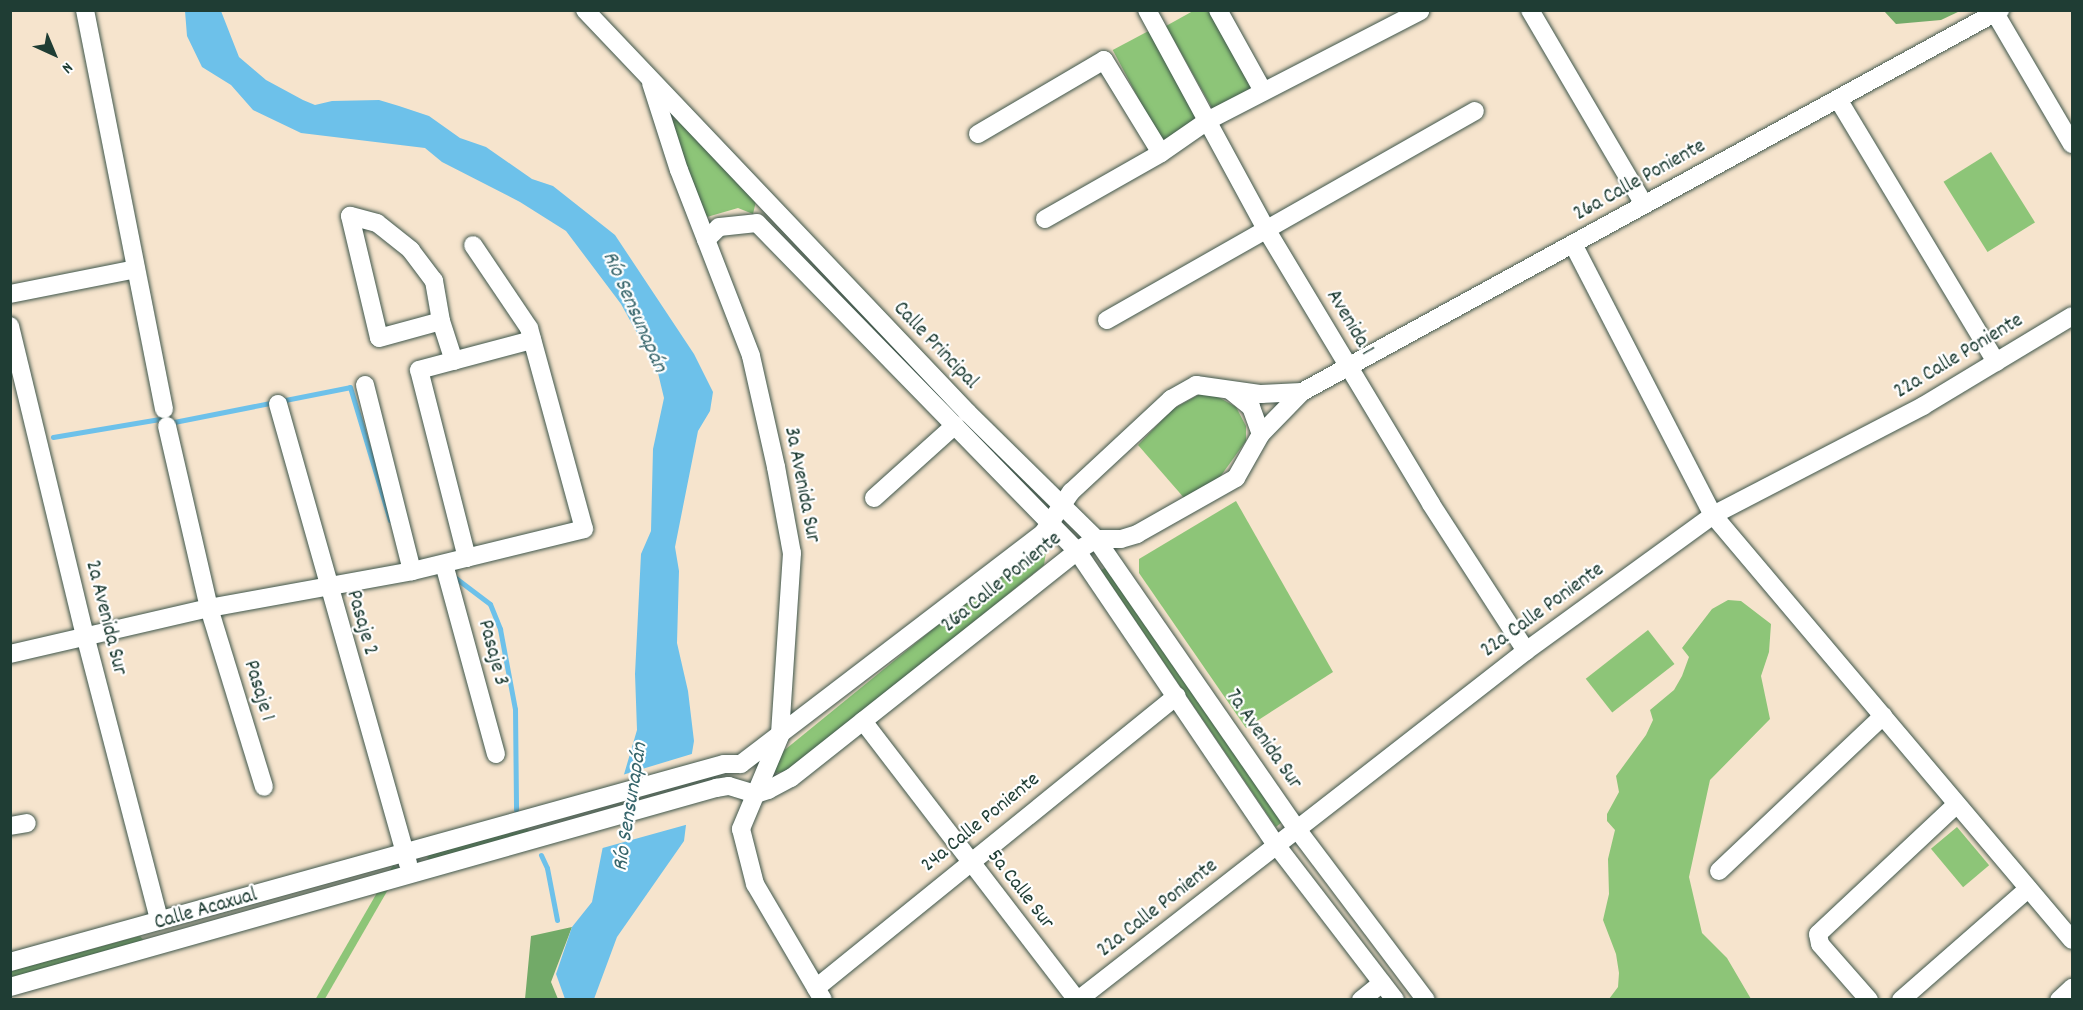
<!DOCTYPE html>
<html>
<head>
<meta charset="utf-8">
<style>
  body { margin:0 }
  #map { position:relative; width:2083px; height:1010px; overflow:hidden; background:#f6e4cd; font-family:Dekko,sans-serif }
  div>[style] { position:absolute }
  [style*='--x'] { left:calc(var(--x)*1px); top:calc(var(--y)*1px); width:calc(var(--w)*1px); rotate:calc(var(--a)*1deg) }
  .green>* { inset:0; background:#8dc578; transform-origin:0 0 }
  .forest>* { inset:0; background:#72aa68 }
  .water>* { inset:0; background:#6dc1ea }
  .pier>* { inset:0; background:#f6e4cd }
  .stream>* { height:5px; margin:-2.5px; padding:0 2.5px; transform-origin:2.5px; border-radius:2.5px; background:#6dc1ea }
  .roads { filter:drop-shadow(0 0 2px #3f564b) drop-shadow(0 0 2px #3f564b) }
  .minor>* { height:18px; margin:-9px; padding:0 9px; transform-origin:9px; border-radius:9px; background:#fff }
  span { translate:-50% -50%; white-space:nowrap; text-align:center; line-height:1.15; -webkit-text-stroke:4.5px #fff; paint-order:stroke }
  .street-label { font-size:21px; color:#1f3d34 }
  .water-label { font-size:22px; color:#36656b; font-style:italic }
  .frame { position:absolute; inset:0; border:12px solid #1f3d34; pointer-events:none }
  .north { position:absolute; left:24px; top:24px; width:60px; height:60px; -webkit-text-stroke:4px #fff; paint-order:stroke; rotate:136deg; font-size:16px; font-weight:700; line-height:24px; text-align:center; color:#1f3d34 }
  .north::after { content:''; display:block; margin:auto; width:21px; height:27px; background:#1f3d34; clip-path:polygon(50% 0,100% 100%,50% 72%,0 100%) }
</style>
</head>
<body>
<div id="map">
  <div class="green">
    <div style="clip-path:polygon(1193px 11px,1218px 11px,1263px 91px,1216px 115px,1166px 26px)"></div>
    <div style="left:1156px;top:27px;width:107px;height:49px;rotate:62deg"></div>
    <div style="clip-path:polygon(679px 119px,757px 197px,753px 214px,738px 208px,707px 217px,669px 127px,673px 120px)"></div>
    <div style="left:1991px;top:152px;width:83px;height:56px;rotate:58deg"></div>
    <div style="clip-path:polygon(1202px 393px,1213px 394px,1236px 407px,1246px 426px,1246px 441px,1220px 477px,1185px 499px,1138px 445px,1173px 409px)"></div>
    <div style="clip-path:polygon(1236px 501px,1333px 672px,1246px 728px,1139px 573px,1139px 559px)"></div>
    <div style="clip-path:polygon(1035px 546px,1046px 552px,1044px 565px,788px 771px,776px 773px,772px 769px,776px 757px)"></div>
    <div style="clip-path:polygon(1107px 567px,1282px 822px,1276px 827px,1101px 570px)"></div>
    <div style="clip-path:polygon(1728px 600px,1741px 601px,1771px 624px,1769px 652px,1761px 676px,1770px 719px,1710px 780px,1689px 877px,1702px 933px,1727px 958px,1751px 999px,1609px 999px,1618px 987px,1619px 973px,1616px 954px,1603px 920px,1609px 894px,1608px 859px,1615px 830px,1607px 821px,1607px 814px,1619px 792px,1616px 776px,1646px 735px,1653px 720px,1650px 710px,1674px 690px,1682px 676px,1689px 657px,1682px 648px,1712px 609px)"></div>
    <div style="left:1648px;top:630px;width:43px;height:79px;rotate:52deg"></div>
    <div style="left:1957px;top:827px;width:50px;height:34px;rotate:50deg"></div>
    <div style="clip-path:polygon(527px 829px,531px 832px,430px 861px,427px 857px,433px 852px)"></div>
    <div style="left:393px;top:865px;width:8px;height:216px;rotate:30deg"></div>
    <div style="clip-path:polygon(140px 936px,144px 941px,11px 980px,11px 971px)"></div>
  </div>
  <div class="forest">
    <div style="clip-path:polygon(1884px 11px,1960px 11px,1941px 20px,1896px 24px)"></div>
    <div style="clip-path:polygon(572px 927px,551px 982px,558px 999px,525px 999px,531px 936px)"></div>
  </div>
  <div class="water">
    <div style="clip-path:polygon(185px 11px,221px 11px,239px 57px,266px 80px,303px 100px,315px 105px,332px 101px,379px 100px,399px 106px,429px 116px,460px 138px,486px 147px,532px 179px,553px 186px,615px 235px,694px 354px,713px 392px,710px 411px,698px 431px,675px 547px,679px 571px,677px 643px,688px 691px,694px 741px,681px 819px,686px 825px,684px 841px,617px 937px,594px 999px,565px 999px,556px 974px,572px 927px,592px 902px,603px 846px,637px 730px,635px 674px,641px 554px,651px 531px,653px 449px,664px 398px,657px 369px,621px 304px,566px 231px,520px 202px,442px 162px,425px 148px,301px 133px,253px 110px,231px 85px,202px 67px,187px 36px)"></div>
  </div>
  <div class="pier">
    <div style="clip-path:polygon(695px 753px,684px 818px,689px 824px,599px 849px,619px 776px)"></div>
  </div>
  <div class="stream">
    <div style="--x:174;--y:422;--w:179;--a:-11.2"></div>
    <div style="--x:350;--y:387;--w:139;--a:73.3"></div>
    <div style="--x:53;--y:437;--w:108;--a:-9.6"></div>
    <div style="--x:453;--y:576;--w:46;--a:37.1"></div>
    <div style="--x:490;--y:604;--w:27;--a:68"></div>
    <div style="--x:500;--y:629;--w:81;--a:79.4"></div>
    <div style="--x:515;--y:709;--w:101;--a:89.4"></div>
    <div style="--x:541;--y:855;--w:14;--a:65"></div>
    <div style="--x:547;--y:868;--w:53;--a:79.1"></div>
  </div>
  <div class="roads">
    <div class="minor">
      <div style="--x:85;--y:10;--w:407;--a:78.8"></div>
      <div style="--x:585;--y:10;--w:556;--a:46.46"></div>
      <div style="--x:968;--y:413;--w:180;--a:44.5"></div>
      <div style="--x:1096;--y:539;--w:353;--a:55.3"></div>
      <div style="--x:1297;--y:829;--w:214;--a:53"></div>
      <div style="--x:1147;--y:10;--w:249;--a:61.5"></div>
      <div style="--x:1266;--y:229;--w:321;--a:59"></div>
      <div style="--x:1431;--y:504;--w:175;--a:57.1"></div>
      <div style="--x:1218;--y:10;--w:93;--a:60.9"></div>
      <div style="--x:1530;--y:10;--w:225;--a:59.6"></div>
      <div style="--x:1995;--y:13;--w:152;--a:59.6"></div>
      <div style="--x:651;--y:83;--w:91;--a:72.2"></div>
      <div style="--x:679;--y:170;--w:199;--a:68.8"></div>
      <div style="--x:751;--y:356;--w:114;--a:77.3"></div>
      <div style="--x:776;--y:467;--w:87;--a:79.5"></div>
      <div style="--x:792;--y:553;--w:183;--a:93.8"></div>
      <div style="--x:780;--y:736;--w:101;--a:112.8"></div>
      <div style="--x:741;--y:829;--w:57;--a:75.7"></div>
      <div style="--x:755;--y:884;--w:134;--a:59.6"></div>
      <div style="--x:1838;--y:99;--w:307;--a:59"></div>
      <div style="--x:978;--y:134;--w:146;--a:-30.4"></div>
      <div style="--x:1104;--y:60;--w:109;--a:58.5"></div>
      <div style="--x:1045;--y:219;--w:133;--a:-29.6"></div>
      <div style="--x:1161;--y:153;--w:56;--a:-34.8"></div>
      <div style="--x:1207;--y:121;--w:240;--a:-27.3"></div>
      <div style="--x:757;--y:223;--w:458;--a:45.7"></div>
      <div style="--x:1077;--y:551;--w:356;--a:55.9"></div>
      <div style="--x:1277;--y:846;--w:194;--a:52.5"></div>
      <div style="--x:706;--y:240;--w:18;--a:-45"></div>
      <div style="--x:719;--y:227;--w:38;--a:-6"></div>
      <div style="--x:1573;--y:244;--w:305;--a:62.7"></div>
      <div style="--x:1713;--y:515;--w:556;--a:49.81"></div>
      <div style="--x:10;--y:294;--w:128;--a:-11.2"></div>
      <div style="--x:1107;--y:320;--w:423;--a:-29.6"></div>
      <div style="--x:441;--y:321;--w:41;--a:-99.9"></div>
      <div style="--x:434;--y:281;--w:39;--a:-127"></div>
      <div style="--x:411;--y:250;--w:43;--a:-141.5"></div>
      <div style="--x:377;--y:223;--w:28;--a:-165"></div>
      <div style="--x:350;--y:216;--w:125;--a:76.6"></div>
      <div style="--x:379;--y:338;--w:64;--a:-15.3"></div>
      <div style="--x:441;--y:321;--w:42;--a:72"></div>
      <div style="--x:10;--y:326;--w:322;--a:76.4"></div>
      <div style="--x:86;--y:639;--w:290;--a:75.4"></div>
      <div style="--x:365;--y:385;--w:192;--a:75.8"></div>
      <div style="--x:1231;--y:391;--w:26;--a:39"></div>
      <div style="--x:1251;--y:407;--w:29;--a:70"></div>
      <div style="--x:278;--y:404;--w:478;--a:74.2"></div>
      <div style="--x:167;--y:426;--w:187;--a:77"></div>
      <div style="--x:209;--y:608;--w:187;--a:72.9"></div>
      <div style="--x:874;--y:498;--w:109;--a:-42"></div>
      <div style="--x:467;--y:558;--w:194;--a:-104.3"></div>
      <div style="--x:419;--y:370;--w:117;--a:-14.9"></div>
      <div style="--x:444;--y:564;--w:197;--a:74.7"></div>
      <div style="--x:10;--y:654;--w:204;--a:-13"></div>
      <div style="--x:209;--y:608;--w:206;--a:-10.3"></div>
      <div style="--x:412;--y:571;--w:177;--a:-13.7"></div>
      <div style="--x:584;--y:529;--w:208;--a:-105.3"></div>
      <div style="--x:529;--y:328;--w:100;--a:-124"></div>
      <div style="--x:863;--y:721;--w:352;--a:52.5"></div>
      <div style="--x:10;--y:826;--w:17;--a:-10"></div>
      <div style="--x:1719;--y:871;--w:226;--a:-43.4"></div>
      <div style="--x:10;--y:962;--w:741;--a:-15.5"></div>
      <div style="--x:724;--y:764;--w:17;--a:0"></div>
      <div style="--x:741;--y:764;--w:380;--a:-37.4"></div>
      <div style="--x:1043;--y:533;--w:50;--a:-55.7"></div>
      <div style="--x:1071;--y:492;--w:137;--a:-42.9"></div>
      <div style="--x:1171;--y:399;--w:29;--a:-29"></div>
      <div style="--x:1196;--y:385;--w:66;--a:7.9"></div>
      <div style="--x:1261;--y:394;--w:41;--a:-2.8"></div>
      <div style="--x:10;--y:987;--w:734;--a:-15.74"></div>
      <div style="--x:716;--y:788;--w:13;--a:-9"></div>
      <div style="--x:729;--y:786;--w:28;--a:17"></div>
      <div style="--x:756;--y:794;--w:13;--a:-18"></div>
      <div style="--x:768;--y:790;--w:26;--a:-28"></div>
      <div style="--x:791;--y:778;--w:365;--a:-38.4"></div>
      <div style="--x:1077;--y:551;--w:22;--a:-32"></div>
      <div style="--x:1096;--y:539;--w:25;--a:0"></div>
      <div style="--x:1121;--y:539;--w:17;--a:-17"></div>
      <div style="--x:1137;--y:534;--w:114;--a:-29.5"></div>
      <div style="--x:1236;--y:478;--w:51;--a:-60.4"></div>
      <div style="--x:1261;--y:434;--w:59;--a:-45.7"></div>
      <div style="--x:1302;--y:392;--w:796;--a:-28.69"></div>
      <div style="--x:816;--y:988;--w:464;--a:-39"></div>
      <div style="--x:1078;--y:1000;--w:568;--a:-37.92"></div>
      <div style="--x:1526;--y:651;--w:231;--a:-36"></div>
      <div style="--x:1713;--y:515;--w:237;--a:-27.4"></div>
      <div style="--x:1923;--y:406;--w:174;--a:-31.1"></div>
      <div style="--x:1361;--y:1000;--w:27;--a:-39"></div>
      <div style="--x:1869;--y:1000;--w:74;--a:-131.2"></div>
      <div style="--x:1820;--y:944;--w:10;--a:-101"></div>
      <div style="--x:1818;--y:934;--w:190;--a:-43.1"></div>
      <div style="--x:1901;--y:1000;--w:169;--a:-41.2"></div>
      <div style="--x:2059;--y:1000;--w:18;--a:-43"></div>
    </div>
  </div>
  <div class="street-label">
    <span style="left:1640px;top:181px;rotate:-29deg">26a Calle Poniente</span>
    <span style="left:1349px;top:323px;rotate:59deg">Avenida 1</span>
    <span style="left:935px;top:346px;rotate:46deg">Calle Principal</span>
    <span style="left:1959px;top:357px;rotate:-31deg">22a Calle Poniente</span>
    <span style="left:801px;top:485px;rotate:79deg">3a Avenida Sur</span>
    <span style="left:1002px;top:583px;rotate:-39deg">26a Calle Poniente</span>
    <span style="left:1543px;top:611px;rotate:-36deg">22a Calle Poniente</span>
    <span style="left:105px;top:618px;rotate:76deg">2a Avenida Sur</span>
    <span style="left:361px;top:623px;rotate:74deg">Pasaje 2</span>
    <span style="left:492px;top:653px;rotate:75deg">Pasaje 3</span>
    <span style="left:258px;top:691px;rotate:73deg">Pasaje 1</span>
    <span style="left:1263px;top:740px;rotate:55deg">7a Avenida Sur</span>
    <span style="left:981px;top:823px;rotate:-39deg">24a Calle Poniente</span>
    <span style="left:1020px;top:890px;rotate:52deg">5a Calle Sur</span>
    <span style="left:1158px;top:909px;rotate:-38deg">22a Calle Poniente</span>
    <span style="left:206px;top:910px;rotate:-16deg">Calle Acaxual</span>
  </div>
  <div class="water-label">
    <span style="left:634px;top:312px;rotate:66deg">Río Sensunapán</span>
    <span style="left:631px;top:807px;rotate:-81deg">Río Sensunapán</span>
  </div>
  <div class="frame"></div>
  <div class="north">N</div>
</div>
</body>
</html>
